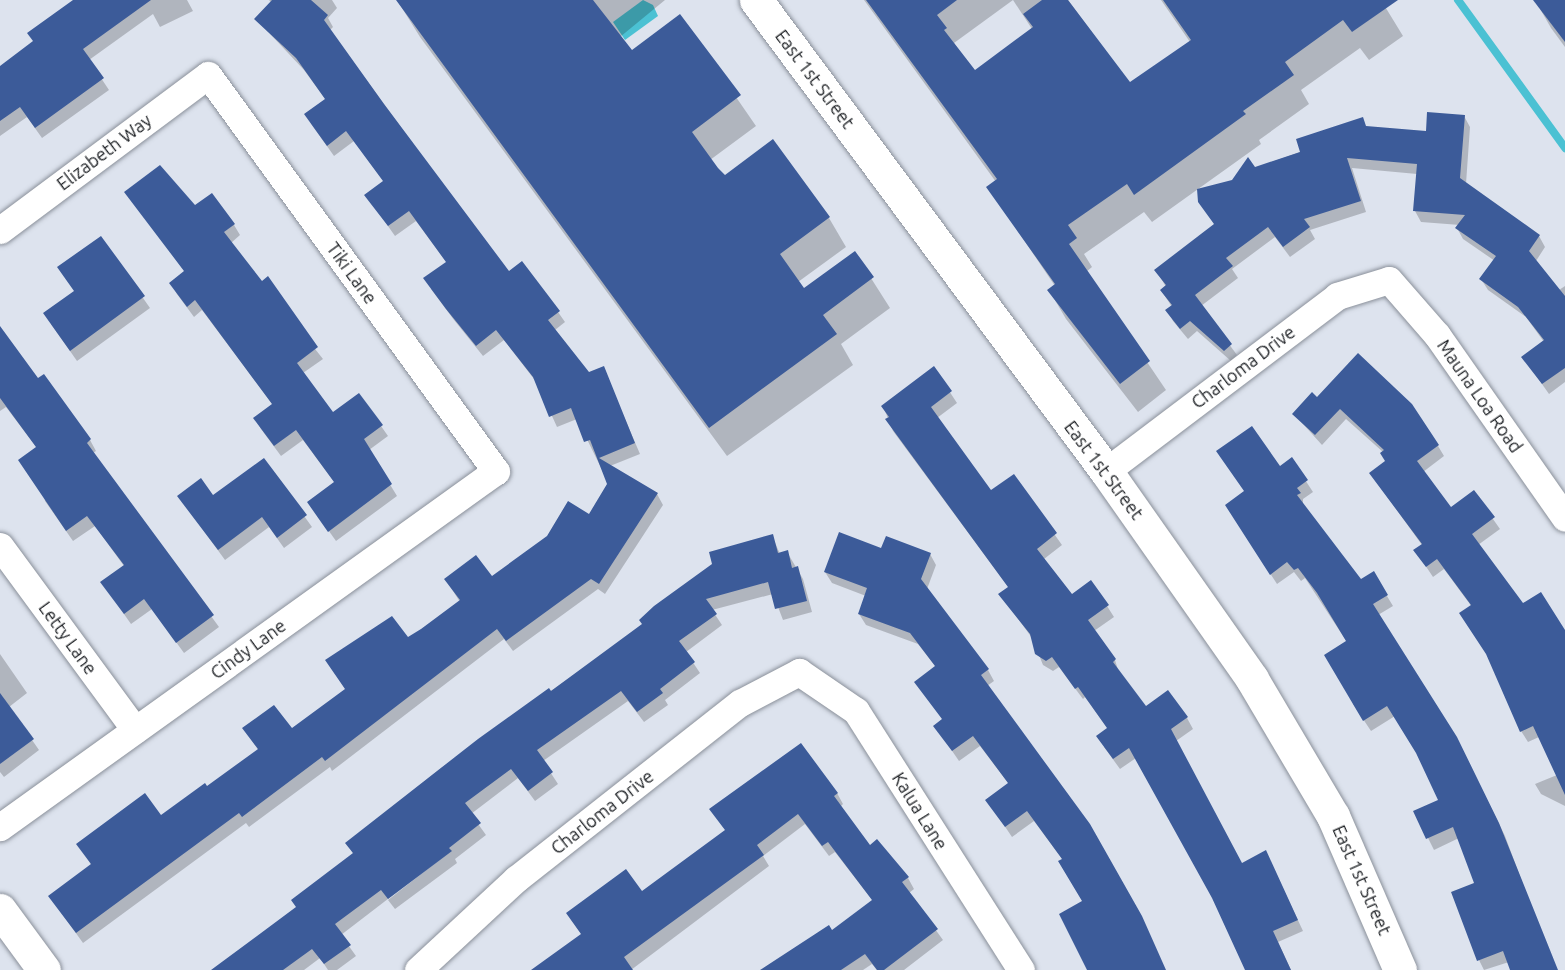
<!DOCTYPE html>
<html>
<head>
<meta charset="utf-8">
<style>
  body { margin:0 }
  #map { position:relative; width:1565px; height:970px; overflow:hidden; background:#dde3ee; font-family:Ubuntu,sans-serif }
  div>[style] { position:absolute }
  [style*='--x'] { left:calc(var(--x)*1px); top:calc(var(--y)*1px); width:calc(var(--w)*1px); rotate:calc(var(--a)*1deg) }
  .water>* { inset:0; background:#4bc1d3 }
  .shadow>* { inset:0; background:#0003 }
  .stream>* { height:8px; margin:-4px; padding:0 4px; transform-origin:4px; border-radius:4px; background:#4bc1d3 }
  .building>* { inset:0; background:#3c5b99 }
  .roads { filter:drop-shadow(0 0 2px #8a909a) drop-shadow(0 0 2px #8a909a) }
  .street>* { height:27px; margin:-13.5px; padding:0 13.5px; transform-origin:13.5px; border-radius:13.5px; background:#fff }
  .secondary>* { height:33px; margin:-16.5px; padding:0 16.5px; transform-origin:16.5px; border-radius:16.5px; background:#fff }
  span { translate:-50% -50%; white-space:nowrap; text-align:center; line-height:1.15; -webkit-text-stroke:6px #fff; paint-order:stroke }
  .street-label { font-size:18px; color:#212428 }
</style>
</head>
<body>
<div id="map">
  <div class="water">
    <div style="clip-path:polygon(643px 0,653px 5px,658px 16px,625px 40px,613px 22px)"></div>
  </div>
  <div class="shadow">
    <div style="clip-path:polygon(75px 0,187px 0,193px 11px,160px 27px,153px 14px,89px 60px,109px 90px,42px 138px,27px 117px,0 136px,0 68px,34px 42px)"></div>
    <div style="clip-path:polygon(269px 0,332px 0,337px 8px,328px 18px,333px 27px,330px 30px,508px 274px,558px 312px,565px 322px,555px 330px,588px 374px,603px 368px,640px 454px,610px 466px,657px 494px,663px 505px,605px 594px,598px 589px,513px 651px,504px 639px,332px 771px,330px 767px,249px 827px,246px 823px,83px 943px,50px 897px,92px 866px,78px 844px,161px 817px,207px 788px,259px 751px,251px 739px,291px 730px,346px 690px,327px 661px,408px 639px,460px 602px,446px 580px,491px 578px,589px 516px,609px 484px,577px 419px,557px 427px,537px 383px,504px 340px,483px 356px,454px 320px,431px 289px,447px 263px,416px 221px,395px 236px,366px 195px,384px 182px,354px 141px,334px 156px,312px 125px,306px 114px,326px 100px,304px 70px,256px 19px,272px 3px)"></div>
    <div style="clip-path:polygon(397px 0,665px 0,620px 37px,631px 52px,680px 16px,756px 126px,710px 160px,725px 176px,829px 218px,846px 247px,798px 282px,804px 291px,855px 253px,890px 308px,841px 344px,853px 365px,727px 456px,420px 37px)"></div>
    <div style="clip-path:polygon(evenodd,864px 0,1068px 0,1130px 84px,1190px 42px,1161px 0,1381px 0,1403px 36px,1369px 60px,1360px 48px,1301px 90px,1309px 104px,1259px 140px,1261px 144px,1152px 222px,1144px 212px,1084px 254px,1092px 267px,1086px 272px,1166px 390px,1138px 412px,1066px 319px,1049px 290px,1055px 286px,988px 187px,996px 182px,864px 0,1013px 0,1032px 29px,975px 72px,954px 43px,1013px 0)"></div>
    <div style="clip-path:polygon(1535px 0,1565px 0,1565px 47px,1551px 28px)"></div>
    <div style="clip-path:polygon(1464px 116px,1470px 127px,1466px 184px,1539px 236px,1545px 247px,1536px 261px,1559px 290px,1565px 286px,1565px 382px,1549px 394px,1523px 357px,1544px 342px,1526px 317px,1488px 290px,1481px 279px,1495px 261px,1463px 239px,1457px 228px,1460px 225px,1421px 222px,1415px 211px,1417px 174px,1352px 168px,1366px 212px,1310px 230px,1315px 239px,1290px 257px,1275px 237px,1232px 269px,1238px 278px,1201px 306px,1237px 355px,1231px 361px,1197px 331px,1188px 339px,1173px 321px,1167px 310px,1172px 307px,1161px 290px,1166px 287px,1156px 270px,1215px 225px,1199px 201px,1255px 168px,1367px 128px,1427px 133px)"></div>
    <div style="clip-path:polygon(126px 192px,195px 207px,234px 225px,240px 235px,231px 243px,323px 359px,303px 373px,333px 414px,381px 426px,388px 436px,369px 450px,397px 496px,336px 541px,309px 503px,335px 483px,303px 440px,281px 456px,261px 429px,255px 418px,273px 405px,202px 310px,194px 317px,177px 294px,171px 283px,185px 272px)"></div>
    <div style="clip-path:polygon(101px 238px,150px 308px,77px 361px,51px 324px,75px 292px)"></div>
    <div style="clip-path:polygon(0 328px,38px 380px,43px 376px,90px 440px,96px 451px,93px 453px,219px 627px,184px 653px,152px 609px,131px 624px,102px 583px,124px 566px,95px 526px,73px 541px,45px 501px,37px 448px,6px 407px,0 411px)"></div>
    <div style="clip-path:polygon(934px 368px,957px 403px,937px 418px,991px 492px,1013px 476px,1062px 545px,1044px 559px,1072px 596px,1107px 606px,1114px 617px,1094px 631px,1115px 660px,1119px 673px,1146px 709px,1168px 692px,1187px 718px,1193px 729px,1176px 741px,1242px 865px,1266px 852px,1303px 931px,1278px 942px,1291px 970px,1246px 970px,1214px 898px,1136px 758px,1120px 769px,1104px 747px,1108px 729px,1085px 697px,1083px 699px,1059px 667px,1053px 671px,1043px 665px,1032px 638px,1000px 594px,1009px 588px,893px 431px,883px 406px)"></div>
    <div style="clip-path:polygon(1318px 400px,1438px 446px,1444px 456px,1423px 472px,1450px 509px,1474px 492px,1500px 529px,1478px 545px,1523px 606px,1565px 633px,1565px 806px,1541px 794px,1535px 784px,1557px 775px,1539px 737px,1528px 742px,1521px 731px,1472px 607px,1444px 569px,1433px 577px,1415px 550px,1422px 545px,1378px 484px,1387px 462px,1383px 452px,1346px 419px,1322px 445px,1294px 414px)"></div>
    <div style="clip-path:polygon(264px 460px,312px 527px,284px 548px,269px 527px,225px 560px,179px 497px,213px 497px)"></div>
    <div style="clip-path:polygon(1292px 460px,1313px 492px,1303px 499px,1303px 506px,1360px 581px,1373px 573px,1393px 606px,1378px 615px,1462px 749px,1505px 836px,1555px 970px,1512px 970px,1509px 962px,1484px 970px,1479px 960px,1476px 884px,1459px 838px,1434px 850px,1415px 812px,1440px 801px,1419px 756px,1395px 716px,1371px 731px,1353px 704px,1347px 642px,1305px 578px,1301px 581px,1294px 572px,1277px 584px,1233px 516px)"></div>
    <div style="clip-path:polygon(772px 536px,780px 554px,787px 552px,803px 579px,812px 612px,783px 620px,773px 594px,712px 610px,722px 625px,686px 652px,700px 673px,665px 700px,668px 705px,644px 722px,628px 701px,543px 761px,558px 784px,535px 801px,518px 778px,471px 814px,486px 835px,455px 859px,457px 863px,395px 909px,388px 900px,453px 849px,341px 935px,356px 956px,337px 970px,328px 970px,320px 958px,304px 970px,213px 970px,297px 908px,354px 855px,347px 843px,441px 768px)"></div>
    <div style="clip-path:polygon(882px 550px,930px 554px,936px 565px,927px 589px,988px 670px,994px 681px,987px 686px,1165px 970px,1088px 970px,1084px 902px,1063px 860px,1034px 821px,1012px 837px,987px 800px,1009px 784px,980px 746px,959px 761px,935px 726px,943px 720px,916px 682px,936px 667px,918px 644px,866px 625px,859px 614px,866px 596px,832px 583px,825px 572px)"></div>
    <div style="clip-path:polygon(0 654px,27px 693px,9px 707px,39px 750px,4px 777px,0 772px)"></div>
    <div style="clip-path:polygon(837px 793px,843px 804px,840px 807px,869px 847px,877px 841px,908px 878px,914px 889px,909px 893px,943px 940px,904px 970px,877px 970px,872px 964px,863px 970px,763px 970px,832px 932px,873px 901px,835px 852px,829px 856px,805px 824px,763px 856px,769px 866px,631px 970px,549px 970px,582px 935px,567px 913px,642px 893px,726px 831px,718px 820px)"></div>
  </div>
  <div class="stream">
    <div style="--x:1458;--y:0;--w:183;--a:54.1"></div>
  </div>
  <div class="building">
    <div style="clip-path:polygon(73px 0,151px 0,83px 49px,104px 78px,35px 128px,20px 107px,0 121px,0 66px,33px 41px,27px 33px)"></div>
    <div style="clip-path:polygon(272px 0,311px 0,328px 15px,324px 20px,384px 104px,509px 271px,522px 261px,560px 311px,548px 320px,589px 372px,604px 366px,635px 443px,599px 458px,658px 493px,599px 584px,591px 579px,506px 641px,497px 629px,325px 761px,322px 757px,242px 817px,239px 813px,76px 933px,48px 896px,91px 864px,76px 844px,145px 793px,161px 815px,205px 783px,207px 786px,258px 749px,242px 728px,274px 705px,292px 728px,345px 689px,325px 660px,392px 616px,408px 637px,421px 629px,460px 600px,444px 579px,476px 555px,492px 576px,547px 536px,568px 501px,589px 514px,607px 484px,590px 440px,584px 442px,571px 408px,549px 417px,533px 377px,496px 330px,476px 346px,446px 309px,423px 278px,446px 262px,409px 211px,388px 226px,364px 195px,383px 181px,346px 131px,327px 146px,304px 114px,325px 99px,296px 58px,254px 19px)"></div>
    <div style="clip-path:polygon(396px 0,593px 0,632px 50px,680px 14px,741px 95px,692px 132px,718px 168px,725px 175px,773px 139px,830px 217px,780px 254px,804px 288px,855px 251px,874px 277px,823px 315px,837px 334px,709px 428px)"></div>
    <div style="clip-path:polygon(866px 0,957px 0,937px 15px,947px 28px,944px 30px,975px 70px,1033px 27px,1023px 14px,1042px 0,1068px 0,1130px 82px,1191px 40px,1163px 0,1398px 0,1352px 32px,1343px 20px,1285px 62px,1294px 75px,1243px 111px,1246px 114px,1134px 195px,1127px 184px,1068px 225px,1077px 238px,1069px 244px,1150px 361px,1120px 384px,1047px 290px,1055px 284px,986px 187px,997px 179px)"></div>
    <div style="clip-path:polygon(1533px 0,1565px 0,1565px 42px)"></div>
    <div style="clip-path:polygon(1427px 112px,1465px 115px,1460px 178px,1540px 235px,1529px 251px,1565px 296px,1565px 368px,1542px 384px,1521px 357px,1544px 340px,1518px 307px,1479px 279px,1496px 256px,1455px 228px,1465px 215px,1413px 211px,1417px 164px,1347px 158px,1361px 201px,1304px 219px,1310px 227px,1283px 247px,1268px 227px,1226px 258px,1233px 266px,1195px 295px,1232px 344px,1224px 351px,1190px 321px,1180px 329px,1165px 310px,1172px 305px,1160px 290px,1166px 285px,1154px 270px,1214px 224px,1198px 202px,1197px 189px,1232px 180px,1248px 157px,1255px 167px,1300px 152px,1296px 139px,1363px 117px,1366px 126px,1426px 131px)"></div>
    <div style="clip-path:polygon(160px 165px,195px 205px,212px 193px,235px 224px,224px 232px,262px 281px,268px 276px,318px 347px,297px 363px,333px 412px,359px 393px,383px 425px,364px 439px,392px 484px,328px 532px,307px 502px,334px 482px,296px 430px,274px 446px,253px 418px,272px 404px,195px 300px,187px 307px,169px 283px,184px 271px,124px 192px)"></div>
    <div style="clip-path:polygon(101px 236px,145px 296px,70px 351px,43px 313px,74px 291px,57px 267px)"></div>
    <div style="clip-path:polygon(0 326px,38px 378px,44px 374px,91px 439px,87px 443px,214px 615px,176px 643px,144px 599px,124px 614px,100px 582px,124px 565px,87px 516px,66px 531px,18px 460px,36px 447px,0 398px)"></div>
    <div style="clip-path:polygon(1358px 353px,1412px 404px,1439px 445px,1417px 461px,1451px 507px,1474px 490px,1495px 517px,1472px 534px,1523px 603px,1541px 592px,1565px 630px,1565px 795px,1533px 726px,1520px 732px,1486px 654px,1459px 613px,1471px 605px,1437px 559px,1426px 567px,1413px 550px,1422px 544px,1369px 473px,1385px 461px,1380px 453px,1384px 450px,1340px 409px,1315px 435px,1292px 414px,1312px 392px,1317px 397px)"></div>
    <div style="clip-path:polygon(934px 366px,952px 391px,931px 407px,991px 490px,1014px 474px,1057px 533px,1037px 549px,1072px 594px,1091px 580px,1109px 605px,1088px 620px,1116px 659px,1113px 662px,1146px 706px,1168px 690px,1188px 717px,1171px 729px,1242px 863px,1266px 850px,1298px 920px,1273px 931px,1291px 970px,1245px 970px,1212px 898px,1129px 748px,1113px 759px,1096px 736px,1107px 728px,1078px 687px,1075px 689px,1052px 657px,1046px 661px,1035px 654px,1030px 634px,998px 594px,1008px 587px,885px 419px,889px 417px,881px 406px)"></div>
    <div style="clip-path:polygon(1252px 426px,1280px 466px,1292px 457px,1308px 480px,1297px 488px,1301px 493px,1297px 495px,1361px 579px,1374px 571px,1388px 595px,1373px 604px,1457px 737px,1499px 823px,1558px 970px,1510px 970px,1503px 951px,1477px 961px,1451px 892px,1474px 883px,1453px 827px,1426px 839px,1413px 811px,1438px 800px,1416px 753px,1387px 706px,1363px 721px,1324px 655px,1346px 641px,1317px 593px,1298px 568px,1294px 570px,1287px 562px,1270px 575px,1225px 505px,1244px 491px,1216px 451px)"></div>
    <div style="clip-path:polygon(264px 458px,307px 515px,277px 538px,262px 517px,218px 550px,177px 496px,201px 478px,213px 495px)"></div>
    <div style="clip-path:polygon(839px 532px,881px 548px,886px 536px,931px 553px,921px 579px,989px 669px,981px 675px,1090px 824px,1142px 916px,1166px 970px,1087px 970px,1059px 914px,1082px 901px,1058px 861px,1062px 859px,1027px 811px,1005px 827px,985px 800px,1008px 783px,973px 736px,952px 751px,933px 726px,942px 719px,914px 682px,935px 666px,910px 633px,858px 614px,867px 588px,824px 572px)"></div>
    <div style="clip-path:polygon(773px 534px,778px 553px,788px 550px,792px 568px,798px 566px,807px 601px,775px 609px,768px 582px,706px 599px,717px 614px,679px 641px,695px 662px,660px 689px,663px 693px,637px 712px,621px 691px,537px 750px,553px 772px,528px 791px,511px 769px,465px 803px,481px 823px,449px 848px,452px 851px,388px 899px,381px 890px,335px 924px,351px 945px,324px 964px,312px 949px,283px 970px,211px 970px,296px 907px,291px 900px,353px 853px,345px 843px,478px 739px,549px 688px,551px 691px,642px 624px,639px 620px,654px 606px,712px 564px,709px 552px)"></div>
    <div style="clip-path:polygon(0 693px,34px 739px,0 764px)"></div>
    <div style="clip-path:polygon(801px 743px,838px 793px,834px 796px,870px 845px,877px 839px,909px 877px,902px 882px,938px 929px,884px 970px,877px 970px,865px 954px,841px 970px,760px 970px,829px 925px,832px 930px,872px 900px,828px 842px,822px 846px,798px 814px,757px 845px,764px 855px,624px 957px,633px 970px,531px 970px,581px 934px,566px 913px,626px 869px,642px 891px,725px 830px,709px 809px)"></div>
  </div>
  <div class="roads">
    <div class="street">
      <div style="--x:0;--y:230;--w:259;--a:-36.7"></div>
      <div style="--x:208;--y:75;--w:490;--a:54"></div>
      <div style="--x:496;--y:471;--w:611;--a:144.33"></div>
      <div style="--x:1106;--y:471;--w:290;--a:-37.1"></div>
      <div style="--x:1337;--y:296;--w:54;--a:-17.1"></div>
      <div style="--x:1389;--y:280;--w:73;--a:48.9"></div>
      <div style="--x:1437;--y:335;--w:223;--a:55"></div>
      <div style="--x:0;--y:546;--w:228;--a:53.7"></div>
      <div style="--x:418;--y:970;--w:134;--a:-42.9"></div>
      <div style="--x:516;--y:879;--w:285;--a:-38.2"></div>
      <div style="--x:740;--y:703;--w:67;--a:-27.7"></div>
      <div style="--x:799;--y:672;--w:69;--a:34.4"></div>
      <div style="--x:856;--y:711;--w:307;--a:57.5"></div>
    </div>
    <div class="secondary">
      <div style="--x:756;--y:0;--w:587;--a:53.38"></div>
      <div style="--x:1106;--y:471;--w:254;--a:54.9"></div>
      <div style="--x:1252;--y:679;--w:159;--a:59.4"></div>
      <div style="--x:1333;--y:816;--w:168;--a:66.5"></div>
      <div style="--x:0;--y:910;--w:74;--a:53.7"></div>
    </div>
  </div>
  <div class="street-label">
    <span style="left:815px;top:79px;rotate:53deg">East 1st Street</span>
    <span style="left:104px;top:152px;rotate:-37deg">Elizabeth Way</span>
    <span style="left:352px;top:273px;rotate:54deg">Tiki Lane</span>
    <span style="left:1243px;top:367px;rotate:-37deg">Charloma Drive</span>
    <span style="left:1480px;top:396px;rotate:55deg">Mauna Loa Road</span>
    <span style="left:1104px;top:470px;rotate:53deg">East 1st Street</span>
    <span style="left:68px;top:638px;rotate:54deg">Letty Lane</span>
    <span style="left:248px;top:649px;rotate:-36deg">Cindy Lane</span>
    <span style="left:920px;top:811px;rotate:58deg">Kalua Lane</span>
    <span style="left:602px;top:812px;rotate:-38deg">Charloma Drive</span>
    <span style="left:1362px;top:880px;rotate:66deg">East 1st Street</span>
  </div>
</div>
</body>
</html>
